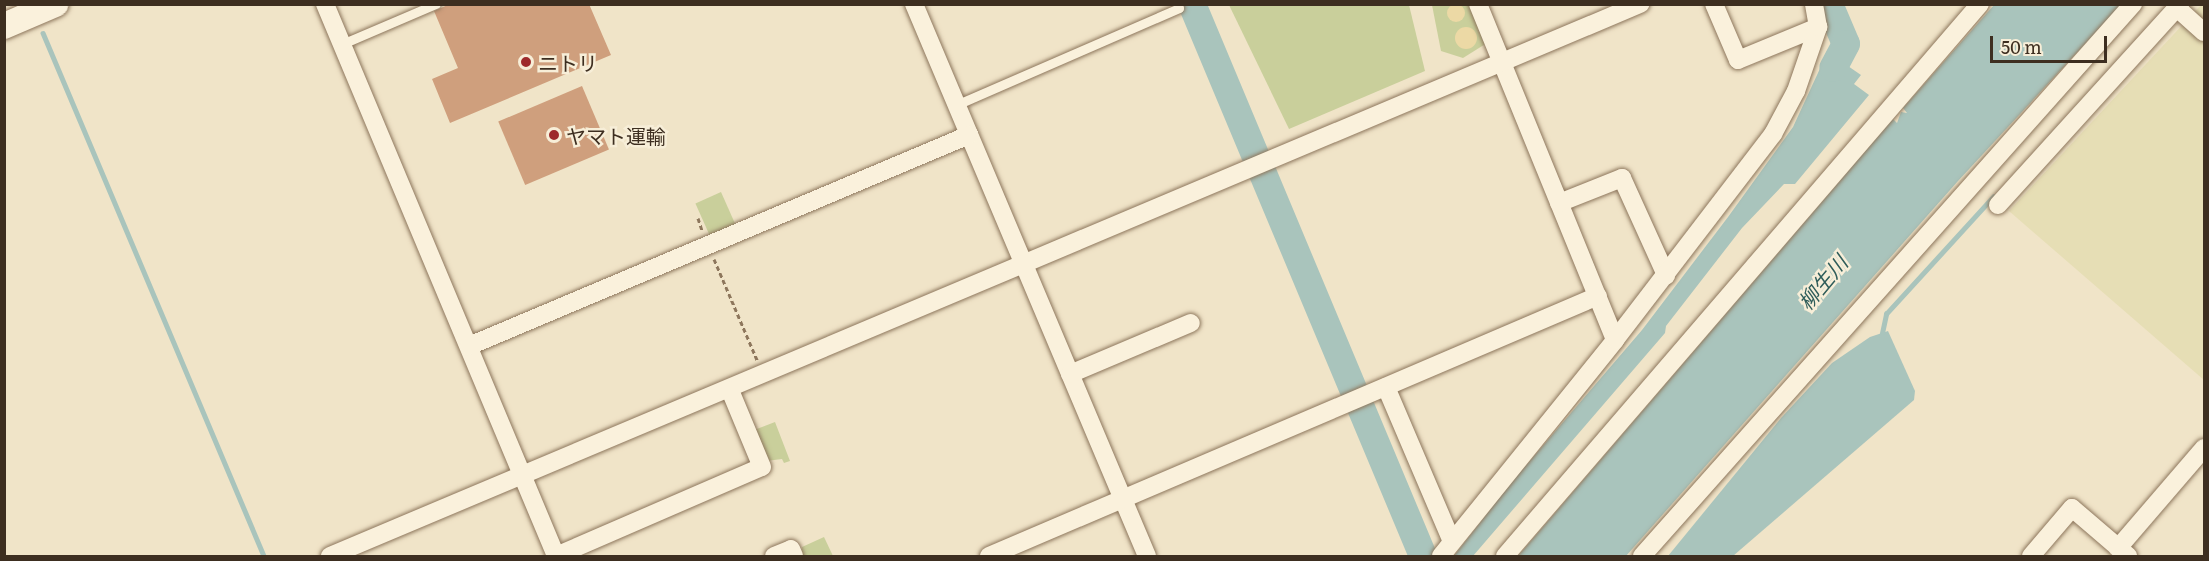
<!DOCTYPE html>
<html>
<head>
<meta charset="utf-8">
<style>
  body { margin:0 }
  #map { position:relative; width:2209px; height:561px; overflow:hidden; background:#f0e4c8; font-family:Literata,"Noto Sans JP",serif }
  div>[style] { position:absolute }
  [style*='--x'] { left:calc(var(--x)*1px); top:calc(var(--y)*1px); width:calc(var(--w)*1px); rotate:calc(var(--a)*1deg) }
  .farmland>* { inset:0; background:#e6deb5 }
  .green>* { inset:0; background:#c9cf9b; transform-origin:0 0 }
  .sand>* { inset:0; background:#ecd9a5 }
  .round { border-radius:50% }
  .water>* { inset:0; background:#a9c4bc }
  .stream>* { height:4.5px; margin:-2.25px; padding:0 2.25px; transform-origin:2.25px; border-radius:2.25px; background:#a9c4bc }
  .river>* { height:28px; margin:-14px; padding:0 14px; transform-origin:14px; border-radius:14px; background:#a9c4bc }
  .building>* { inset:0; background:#cf9f7d; transform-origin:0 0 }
  .path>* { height:3px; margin-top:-1.5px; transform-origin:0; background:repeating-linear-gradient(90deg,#8d765c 0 4.5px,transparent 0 7.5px) }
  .roads { filter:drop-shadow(0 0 2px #8d765c) drop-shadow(0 0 2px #8d765c) }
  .lane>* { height:9px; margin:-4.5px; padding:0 4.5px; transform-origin:4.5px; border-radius:4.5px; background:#faf1dc }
  .street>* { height:18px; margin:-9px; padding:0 9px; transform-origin:9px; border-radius:9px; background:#faf1dc }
  .secondary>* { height:26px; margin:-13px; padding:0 13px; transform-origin:13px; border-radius:13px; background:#faf1dc }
  .dots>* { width:16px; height:16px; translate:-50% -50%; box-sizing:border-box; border:3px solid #f7eed8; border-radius:50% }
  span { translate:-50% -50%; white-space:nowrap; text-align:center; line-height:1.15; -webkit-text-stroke:5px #f7eed8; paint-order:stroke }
  .poi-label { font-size:20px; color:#3d2e20 }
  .left { translate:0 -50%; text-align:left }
  .water-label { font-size:21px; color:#2f5d5a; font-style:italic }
  .frame { position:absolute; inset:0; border:6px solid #3d2e20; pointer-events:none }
  .scale { position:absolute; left:1990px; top:36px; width:117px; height:27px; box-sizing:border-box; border:3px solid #3d2e20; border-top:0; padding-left:8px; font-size:18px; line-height:21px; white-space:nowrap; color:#3d2e20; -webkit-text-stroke:4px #f7eed8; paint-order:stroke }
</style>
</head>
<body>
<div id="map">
  <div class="farmland">
    <div style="clip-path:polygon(2201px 5px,2204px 5px,2204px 380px,2009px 211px)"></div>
  </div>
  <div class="green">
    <div style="clip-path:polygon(1229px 5px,1409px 5px,1425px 71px,1289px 129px)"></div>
    <div style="clip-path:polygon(1432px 5px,1472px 5px,1487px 43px,1463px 58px,1441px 51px)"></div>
    <div style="left:721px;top:192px;width:36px;height:28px;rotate:66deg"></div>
    <div style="clip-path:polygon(775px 422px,790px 461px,784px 463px,782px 459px,766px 461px,754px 430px)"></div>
    <div style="clip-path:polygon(824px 537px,833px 556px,801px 556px,802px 547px)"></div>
  </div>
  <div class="sand">
    <div class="round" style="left:1447px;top:4px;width:18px;height:18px"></div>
    <div class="round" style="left:1455px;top:27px;width:22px;height:22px"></div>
  </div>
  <div class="water">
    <div style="clip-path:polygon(1994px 5px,2121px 5px,1958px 181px,1626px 556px,1518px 556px,1893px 119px,1897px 123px,1901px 112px,1907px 113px,1903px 108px)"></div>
    <div style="clip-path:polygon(1846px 33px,1854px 49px,1845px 64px,1861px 75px,1854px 84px,1869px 95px,1795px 184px,1784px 184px,1742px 228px,1666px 326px,1665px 333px,1473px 556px,1454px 556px,1510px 484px,1642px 330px,1728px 217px,1793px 127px,1835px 36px)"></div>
    <div style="clip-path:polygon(1888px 331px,1915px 391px,1914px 400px,1733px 556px,1668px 556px,1781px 418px,1832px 363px,1870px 337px)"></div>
  </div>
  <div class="stream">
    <div style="--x:43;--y:33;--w:568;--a:67.09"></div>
    <div style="--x:1881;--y:338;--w:25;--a:-78"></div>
    <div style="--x:1886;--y:314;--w:159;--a:-47.6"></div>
  </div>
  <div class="river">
    <div style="--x:1192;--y:4;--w:598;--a:67.29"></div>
    <div style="--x:1829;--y:4;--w:43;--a:67"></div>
    <div style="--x:1846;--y:44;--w:27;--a:118"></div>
  </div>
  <div class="building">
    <div style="clip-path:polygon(450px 4px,589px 4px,611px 55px,450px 123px,432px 79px,458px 68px,434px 11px)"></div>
    <div style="left:582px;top:86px;width:69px;height:91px;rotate:67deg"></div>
  </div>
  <div class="path">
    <div style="--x:698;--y:218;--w:13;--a:72"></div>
    <div style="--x:714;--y:259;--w:110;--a:66.9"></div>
  </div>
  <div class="roads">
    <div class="lane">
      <div style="--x:342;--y:44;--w:102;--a:-23.1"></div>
      <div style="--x:956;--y:105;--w:243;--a:-23.5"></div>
      <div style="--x:1179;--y:8;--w:4;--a:-104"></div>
    </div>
    <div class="street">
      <div style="--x:325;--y:4;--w:598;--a:67.29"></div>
      <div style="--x:914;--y:4;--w:599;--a:67.12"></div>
      <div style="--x:1478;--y:4;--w:363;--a:67.8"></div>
      <div style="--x:1714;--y:4;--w:61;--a:66.8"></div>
      <div style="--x:1738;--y:60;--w:87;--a:-22.4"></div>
      <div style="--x:2177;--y:8;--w:36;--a:42"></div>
      <div style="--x:1559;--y:203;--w:68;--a:-21.6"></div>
      <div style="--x:1622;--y:178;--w:107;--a:65.6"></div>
      <div style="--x:1998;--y:205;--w:271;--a:-47.8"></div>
      <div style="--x:469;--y:346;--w:543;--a:-22.88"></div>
      <div style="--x:1070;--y:374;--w:131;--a:-22.9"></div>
      <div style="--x:1386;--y:387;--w:168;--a:66.9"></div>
      <div style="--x:2118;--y:548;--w:132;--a:-49.3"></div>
      <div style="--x:330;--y:556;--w:1422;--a:-22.85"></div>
      <div style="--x:556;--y:556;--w:224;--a:-23.4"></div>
      <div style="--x:762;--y:467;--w:83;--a:-112.6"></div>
      <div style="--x:774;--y:556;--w:18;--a:-22"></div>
      <div style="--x:791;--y:549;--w:8;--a:67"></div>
      <div style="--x:989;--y:556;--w:662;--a:-23.12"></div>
      <div style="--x:1441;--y:556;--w:277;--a:-51.1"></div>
      <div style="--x:1615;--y:340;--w:260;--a:-52.5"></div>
      <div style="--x:1773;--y:134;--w:49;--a:-61.9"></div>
      <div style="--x:1796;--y:91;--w:68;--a:-71"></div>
      <div style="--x:1818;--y:27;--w:23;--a:-100"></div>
      <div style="--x:1505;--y:556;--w:728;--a:-49.29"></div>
      <div style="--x:1642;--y:556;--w:739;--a:-48.35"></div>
      <div style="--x:2031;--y:556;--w:63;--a:-49.5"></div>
      <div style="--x:2072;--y:508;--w:74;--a:40.6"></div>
    </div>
    <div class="secondary">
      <div style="--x:4;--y:26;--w:56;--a:-23.3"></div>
    </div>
  </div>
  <div class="dots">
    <div style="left:526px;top:62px;background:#9e2a2b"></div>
    <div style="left:554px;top:135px;background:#9e2a2b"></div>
  </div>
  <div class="poi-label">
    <span class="left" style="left:538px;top:62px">ニトリ</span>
    <span class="left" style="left:566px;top:135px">ヤマト運輸</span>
  </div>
  <div class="water-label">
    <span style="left:1822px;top:282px;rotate:-50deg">柳生川</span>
  </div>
  <div class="frame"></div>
  <div class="scale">50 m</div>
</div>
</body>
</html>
